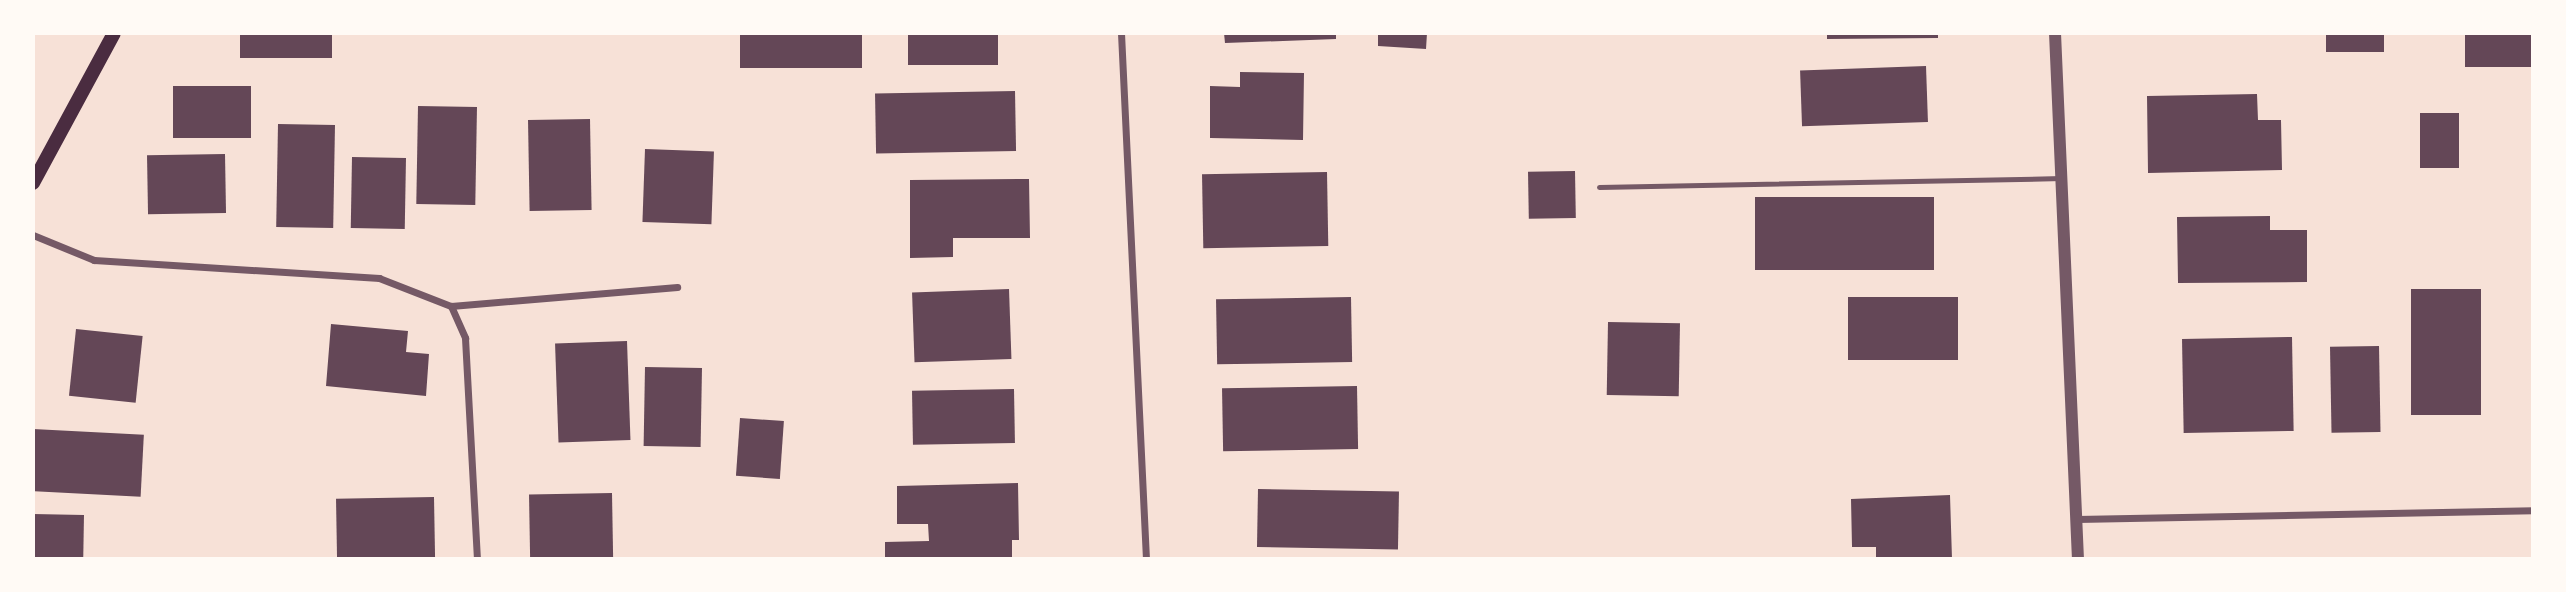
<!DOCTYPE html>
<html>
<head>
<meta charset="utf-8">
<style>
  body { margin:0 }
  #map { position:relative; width:2566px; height:592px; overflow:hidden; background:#f7e1d7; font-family:Overpass,sans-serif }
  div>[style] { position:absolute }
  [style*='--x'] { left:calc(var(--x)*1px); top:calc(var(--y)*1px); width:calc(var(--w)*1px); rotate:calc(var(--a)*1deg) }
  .building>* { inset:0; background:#644757; transform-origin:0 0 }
  .service>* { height:5px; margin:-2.5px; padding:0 2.5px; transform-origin:2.5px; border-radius:2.5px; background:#755966 }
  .minor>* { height:7px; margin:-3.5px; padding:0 3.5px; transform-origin:3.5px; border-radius:3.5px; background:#755966 }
  .tertiary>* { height:12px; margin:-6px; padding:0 6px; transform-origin:6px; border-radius:6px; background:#755966 }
  .secondary>* { height:14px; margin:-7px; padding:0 7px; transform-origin:7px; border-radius:7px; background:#4a2c40 }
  span { translate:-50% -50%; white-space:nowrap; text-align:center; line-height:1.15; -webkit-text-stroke:5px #fffaf5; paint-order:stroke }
  .frame { position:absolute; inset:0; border:35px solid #fffaf5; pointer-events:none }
</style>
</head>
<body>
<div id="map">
  <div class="building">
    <div style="left:240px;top:33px;width:92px;height:25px"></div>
    <div style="left:740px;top:33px;width:122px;height:35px"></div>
    <div style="left:908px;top:33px;width:90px;height:32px"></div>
    <div style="clip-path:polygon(1224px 33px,1336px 33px,1336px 39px,1225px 43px)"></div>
    <div style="clip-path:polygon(1378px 33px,1427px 33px,1426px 49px,1378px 46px)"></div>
    <div style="clip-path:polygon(1827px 33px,1938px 33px,1938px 38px,1827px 39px)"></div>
    <div style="left:2326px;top:33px;width:58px;height:19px"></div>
    <div style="left:2465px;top:33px;width:68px;height:34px"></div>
    <div style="left:1926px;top:66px;width:56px;height:126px;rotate:88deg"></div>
    <div style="clip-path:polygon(1240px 72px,1304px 73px,1303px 140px,1210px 138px,1210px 86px,1240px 87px)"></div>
    <div style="left:173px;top:86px;width:78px;height:52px"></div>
    <div style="left:1015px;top:91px;width:60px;height:140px;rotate:89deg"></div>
    <div style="clip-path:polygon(2257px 94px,2258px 120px,2281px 120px,2282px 170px,2148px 173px,2147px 96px)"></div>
    <div style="left:418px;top:106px;width:59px;height:98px;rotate:1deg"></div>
    <div style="left:2459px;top:113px;width:55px;height:39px;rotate:90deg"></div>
    <div style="left:590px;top:119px;width:91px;height:62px;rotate:89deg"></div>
    <div style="left:278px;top:124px;width:57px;height:103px;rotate:1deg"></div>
    <div style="left:645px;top:149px;width:69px;height:73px;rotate:2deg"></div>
    <div style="left:225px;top:154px;width:59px;height:78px;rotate:89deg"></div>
    <div style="left:352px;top:157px;width:54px;height:71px;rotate:1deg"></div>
    <div style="left:1575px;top:171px;width:47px;height:47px;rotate:89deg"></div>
    <div style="left:1327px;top:172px;width:74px;height:125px;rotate:89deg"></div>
    <div style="clip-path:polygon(1029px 179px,1030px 238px,953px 238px,953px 257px,910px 258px,910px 180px)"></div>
    <div style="left:1755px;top:197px;width:179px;height:73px"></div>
    <div style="clip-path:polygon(2270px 216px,2270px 230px,2307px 230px,2307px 282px,2178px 283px,2177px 217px)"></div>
    <div style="left:1009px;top:289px;width:70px;height:97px;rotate:88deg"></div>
    <div style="left:2481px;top:289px;width:126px;height:70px;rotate:90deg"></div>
    <div style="left:1351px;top:297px;width:65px;height:135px;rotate:89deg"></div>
    <div style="left:1848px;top:297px;width:110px;height:63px"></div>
    <div style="left:1608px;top:322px;width:72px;height:73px;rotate:1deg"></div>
    <div style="clip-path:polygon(331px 324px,408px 331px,406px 352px,429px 354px,426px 396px,326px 386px)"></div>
    <div style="left:76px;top:329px;width:67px;height:67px;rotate:6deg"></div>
    <div style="left:2292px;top:337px;width:94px;height:110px;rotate:89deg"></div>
    <div style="left:627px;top:341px;width:99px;height:72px;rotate:88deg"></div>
    <div style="left:2379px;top:346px;width:86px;height:49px;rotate:89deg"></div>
    <div style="left:645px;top:367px;width:57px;height:79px;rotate:1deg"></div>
    <div style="left:1357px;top:386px;width:63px;height:135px;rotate:89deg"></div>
    <div style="left:1014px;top:389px;width:54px;height:102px;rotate:89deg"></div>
    <div style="left:740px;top:418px;width:44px;height:58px;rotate:4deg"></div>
    <div style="left:33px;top:429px;width:111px;height:62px;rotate:3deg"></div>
    <div style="clip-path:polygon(1018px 483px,1019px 540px,1012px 540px,1012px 559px,885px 559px,885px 542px,929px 541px,928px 524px,897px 524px,897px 486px)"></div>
    <div style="left:1258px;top:489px;width:141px;height:58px;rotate:1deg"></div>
    <div style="left:612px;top:493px;width:66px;height:83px;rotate:89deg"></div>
    <div style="clip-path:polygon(1950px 495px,1952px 559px,1876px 559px,1876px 547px,1852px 547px,1851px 499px)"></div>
    <div style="left:434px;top:497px;width:62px;height:98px;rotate:89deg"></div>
    <div style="left:33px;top:514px;width:51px;height:45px;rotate:1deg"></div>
  </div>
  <div class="service">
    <div style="--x:1599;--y:187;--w:463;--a:-1.1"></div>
  </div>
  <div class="minor">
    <div style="--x:1121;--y:33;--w:527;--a:87.28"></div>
    <div style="--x:33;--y:235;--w:66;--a:22.3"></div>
    <div style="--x:94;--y:260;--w:286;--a:3.6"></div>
    <div style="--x:379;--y:278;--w:77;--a:21.3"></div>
    <div style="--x:451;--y:306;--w:227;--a:-4.8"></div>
    <div style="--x:451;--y:306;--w:35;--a:66"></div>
    <div style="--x:465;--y:338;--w:221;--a:86.9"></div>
    <div style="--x:2077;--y:519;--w:456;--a:-1.1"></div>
  </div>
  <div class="tertiary">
    <div style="--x:2055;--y:33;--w:527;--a:87.5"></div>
  </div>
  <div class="secondary">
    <div style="--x:33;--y:183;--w:170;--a:-61.6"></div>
  </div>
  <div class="frame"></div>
</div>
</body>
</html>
